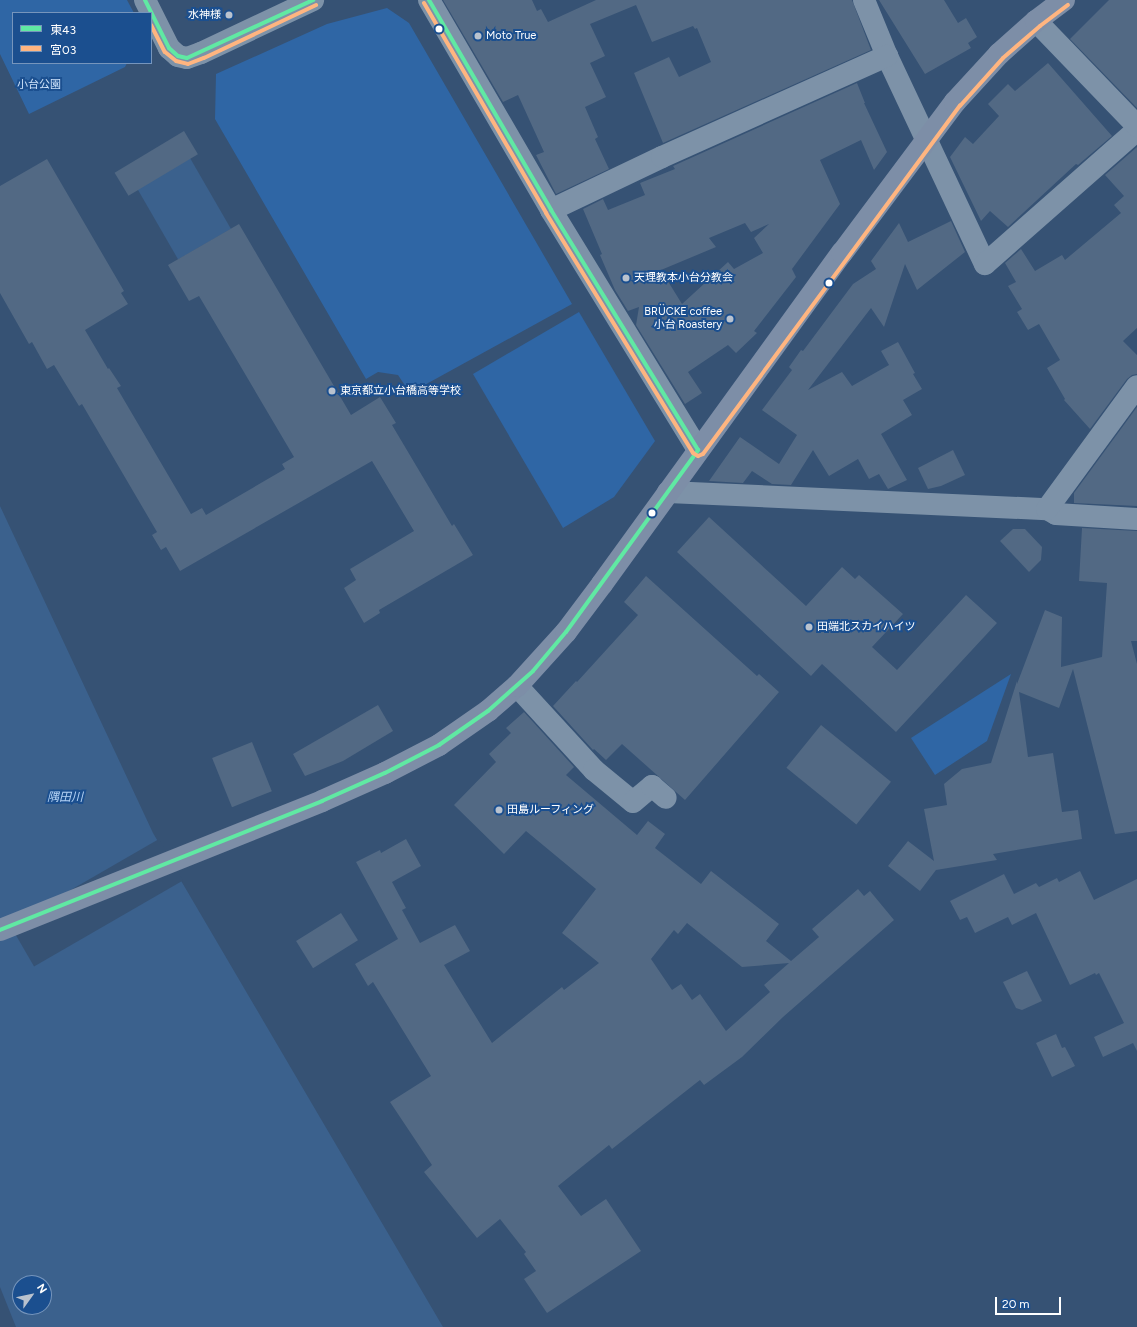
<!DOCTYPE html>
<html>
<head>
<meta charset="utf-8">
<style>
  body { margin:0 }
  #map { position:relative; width:1137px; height:1327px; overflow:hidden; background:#365274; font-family:Figtree,"Noto Sans JP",sans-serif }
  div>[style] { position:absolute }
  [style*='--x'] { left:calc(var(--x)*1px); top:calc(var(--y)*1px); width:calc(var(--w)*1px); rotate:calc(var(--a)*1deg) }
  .green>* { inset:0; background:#2f66a5 }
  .water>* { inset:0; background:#3b618d; transform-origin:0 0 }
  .pier>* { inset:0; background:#365274; transform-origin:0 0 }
  .building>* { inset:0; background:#526984; transform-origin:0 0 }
  .minor>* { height:22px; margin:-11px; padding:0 11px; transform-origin:11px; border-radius:11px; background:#7d92a8 }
  .major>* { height:22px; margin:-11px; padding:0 11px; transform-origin:11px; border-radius:11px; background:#7d8ea7 }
  .bus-1>* { height:4px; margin:-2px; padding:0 2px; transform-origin:2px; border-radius:2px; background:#60e9a3 }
  .bus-2>* { height:4px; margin:-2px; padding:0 2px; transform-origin:2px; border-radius:2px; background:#ffb580 }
  .dots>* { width:11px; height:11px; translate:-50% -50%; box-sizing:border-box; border:2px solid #1b4f8f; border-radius:50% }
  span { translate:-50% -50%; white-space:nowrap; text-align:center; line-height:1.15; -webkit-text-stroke:4px #1b4f8f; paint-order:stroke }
  .poi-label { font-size:11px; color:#fff }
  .right { translate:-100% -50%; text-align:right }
  .left { translate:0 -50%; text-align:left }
  .park-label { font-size:11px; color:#cfe3fa }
  .water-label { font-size:12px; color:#b5d3f5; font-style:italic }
  .legend { position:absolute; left:12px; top:12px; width:140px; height:52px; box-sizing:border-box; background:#1b4f8f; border:1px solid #7695bc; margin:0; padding:5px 7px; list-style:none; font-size:12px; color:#fff }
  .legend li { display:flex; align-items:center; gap:8px; height:20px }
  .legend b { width:20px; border:1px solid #7695bc }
  .north { position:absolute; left:12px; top:1275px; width:40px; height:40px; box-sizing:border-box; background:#1b4f8f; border:1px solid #7695bc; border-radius:50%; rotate:57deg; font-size:11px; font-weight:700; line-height:16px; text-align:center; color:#fff }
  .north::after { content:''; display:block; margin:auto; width:14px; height:18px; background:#b9c2ce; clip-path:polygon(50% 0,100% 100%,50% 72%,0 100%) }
  .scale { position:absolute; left:995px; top:1297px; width:66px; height:18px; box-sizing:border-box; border:2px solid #fff; border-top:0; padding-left:5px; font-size:12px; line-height:14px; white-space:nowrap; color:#fff; -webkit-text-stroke:3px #1b4f8f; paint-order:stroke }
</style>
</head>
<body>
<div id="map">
  <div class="green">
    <div style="clip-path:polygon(0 0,127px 0,134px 13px,13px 13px,13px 63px,127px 63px,125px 67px,29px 114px,0 54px)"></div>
    <div style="clip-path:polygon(387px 8px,409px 23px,572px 304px,410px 393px,398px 375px,378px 372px,366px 379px,215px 119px,216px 74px,327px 24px)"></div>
    <div style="clip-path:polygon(579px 312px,655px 441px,614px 497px,563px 528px,473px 374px)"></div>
    <div style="clip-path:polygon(1011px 674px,987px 741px,935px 775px,911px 738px)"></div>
  </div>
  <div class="water">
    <div style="left:190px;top:158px;width:82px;height:61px;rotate:60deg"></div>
    <div style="clip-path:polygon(evenodd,0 506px,153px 833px,443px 1327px,16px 1327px,0 1287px,0 506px,20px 1283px,44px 1283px,44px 1307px,20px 1307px,20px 1283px)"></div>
  </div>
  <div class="pier">
    <div style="left:159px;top:839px;width:48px;height:172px;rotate:60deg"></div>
  </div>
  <div class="building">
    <div style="clip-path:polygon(443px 0,532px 0,537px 11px,541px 9px,548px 22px,596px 0,852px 0,871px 50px,663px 143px,634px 73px,669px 57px,679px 77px,711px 62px,697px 28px,695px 29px,693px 26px,652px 42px,636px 5px,590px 24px,605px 56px,590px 63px,606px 97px,585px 107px,598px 137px,595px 139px,609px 169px,556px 194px,536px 155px,544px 152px,518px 95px,503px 102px)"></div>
    <div style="clip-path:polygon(879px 0,944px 0,958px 23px,966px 18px,977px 37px,968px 43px,971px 48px,925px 74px)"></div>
    <div style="clip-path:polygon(1109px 0,1137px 0,1137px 108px,1070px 39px)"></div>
    <div style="clip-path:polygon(1048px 63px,1112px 136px,1078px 165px,1076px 164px,1008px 227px,990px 211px,981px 221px,950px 157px,965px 137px,973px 144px,999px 116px,988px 104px,1008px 84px,1015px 91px)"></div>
    <div style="clip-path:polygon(evenodd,857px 83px,865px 103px,864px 103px,887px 152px,874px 170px,861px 140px,820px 160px,840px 204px,792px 269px,796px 277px,754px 331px,757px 333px,736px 353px,728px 345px,688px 372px,702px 393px,685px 404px,636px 325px,639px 307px,628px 311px,615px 290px,600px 255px,602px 254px,583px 209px,603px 199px,608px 210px,645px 195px,640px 183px,675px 169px,673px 166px,857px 83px,745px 223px,751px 232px,769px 224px,754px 238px,763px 253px,734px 269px,728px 262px,682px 304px,661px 270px,716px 247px,709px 238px,745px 223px)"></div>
    <div style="left:184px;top:131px;width:27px;height:81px;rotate:59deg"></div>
    <div style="clip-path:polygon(1137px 147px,1137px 328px,1123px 341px,1137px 355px,1137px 374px,1132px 375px,1127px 379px,1090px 429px,1064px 400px,1065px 399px,1047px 368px,1060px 360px,1039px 324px,1028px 330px,1017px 312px,1022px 309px,1008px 286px,1016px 282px,1005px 263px,1021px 249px,1035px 271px,1062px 255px,1065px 260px,1121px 213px,1114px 205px,1124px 196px,1105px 175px)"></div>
    <div style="clip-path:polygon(47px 159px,124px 291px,121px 293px,128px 304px,85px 330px,108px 369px,109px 368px,121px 386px,117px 388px,191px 514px,202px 508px,206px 515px,285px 469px,282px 464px,294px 457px,199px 296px,189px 301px,168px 265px,239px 224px,351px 415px,380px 397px,396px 423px,392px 425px,452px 526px,454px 524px,473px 555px,379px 610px,380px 613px,364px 623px,344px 588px,356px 580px,350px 569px,414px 531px,372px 461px,180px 571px,166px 547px,161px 550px,152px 535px,157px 532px,82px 404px,79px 406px,54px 365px,47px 369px,32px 342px,29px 344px,0 293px,0 186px)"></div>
    <div style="clip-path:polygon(951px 221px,965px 252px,917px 290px,905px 264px,884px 327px,871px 308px,808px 390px,842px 372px,852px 386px,889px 365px,881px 351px,898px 342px,915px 373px,913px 374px,922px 389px,903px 400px,912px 415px,881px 434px,907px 480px,888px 489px,879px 474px,869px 479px,858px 459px,829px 476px,813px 450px,791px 485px,772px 484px,752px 471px,743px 483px,709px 481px,740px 437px,779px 464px,797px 435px,762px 410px,792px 370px,789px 367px,801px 350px,803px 351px,853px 284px,876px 269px,871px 261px,899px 223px,908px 242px)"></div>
    <div style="clip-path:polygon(1137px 407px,1137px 506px,1074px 503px,1074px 493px)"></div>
    <div style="clip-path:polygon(953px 450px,965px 475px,941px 486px,928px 489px,918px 468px)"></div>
    <div style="clip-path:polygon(709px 517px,806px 606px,842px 567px,855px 579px,859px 575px,903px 614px,872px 647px,897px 670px,966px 595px,997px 623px,896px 732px,822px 664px,811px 676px,677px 552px)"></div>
    <div style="clip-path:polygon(1082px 528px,1137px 531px,1137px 641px,1131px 641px,1137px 664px,1137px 831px,1115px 834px,1073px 669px,1059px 708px,1019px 692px,1028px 757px,1053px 753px,1062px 812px,1078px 810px,1082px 839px,993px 854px,997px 860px,936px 870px,920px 891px,888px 866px,908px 841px,934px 861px,924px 809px,947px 805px,944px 784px,962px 769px,991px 763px,1017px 681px,1017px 684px,1045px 610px,1062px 617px,1061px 667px,1102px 657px,1107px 583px,1079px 581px)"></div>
    <div style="clip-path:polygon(1013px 529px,1025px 529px,1042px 547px,1041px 560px,1029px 572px,1000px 541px)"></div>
    <div style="clip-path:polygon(646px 576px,757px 676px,759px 674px,779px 692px,685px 800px,622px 744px,606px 760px,594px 749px,593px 750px,553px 706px,576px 681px,577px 682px,638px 615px,624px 602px)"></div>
    <div style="clip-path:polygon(378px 705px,393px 731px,343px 761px,305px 776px,293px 754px)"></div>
    <div style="clip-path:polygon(evenodd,524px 712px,574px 767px,566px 775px,637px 835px,648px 821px,665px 834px,655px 848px,701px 884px,711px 871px,779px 924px,766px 941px,791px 961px,819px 937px,812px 929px,858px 889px,864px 896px,870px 891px,894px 920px,783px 1017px,742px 1057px,704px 1085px,700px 1080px,612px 1149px,609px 1145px,558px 1186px,581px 1216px,606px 1199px,641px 1251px,547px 1313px,524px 1279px,536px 1271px,524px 1254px,526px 1252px,500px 1219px,477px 1238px,424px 1172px,432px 1165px,390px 1102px,431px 1076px,373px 982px,368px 986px,355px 964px,398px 939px,356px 862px,380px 850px,381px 853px,406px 839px,421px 866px,392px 882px,406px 908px,402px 910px,420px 943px,455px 925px,470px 951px,444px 965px,492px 1043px,562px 987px,564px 990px,599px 963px,562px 933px,596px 889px,526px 831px,504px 854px,454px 805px,496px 762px,489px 754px,511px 733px,506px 728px,524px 712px,687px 923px,742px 967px,789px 963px,764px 985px,770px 992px,726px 1031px,700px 994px,692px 1000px,681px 984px,672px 990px,651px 959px,674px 930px,678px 934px,687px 923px)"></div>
    <div style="left:821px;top:725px;width:90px;height:55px;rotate:39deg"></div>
    <div style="left:252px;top:742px;width:53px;height:43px;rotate:68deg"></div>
    <div style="clip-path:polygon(1080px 871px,1094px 900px,1137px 879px,1137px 1051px,1133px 1043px,1103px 1057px,1094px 1037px,1124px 1023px,1099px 973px,1096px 975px,1095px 973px,1070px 985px,1036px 913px,1012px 925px,1008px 917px,975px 933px,967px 917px,960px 920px,950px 901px,1004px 874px,1014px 894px,1036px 883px,1039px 887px,1057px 878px,1059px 882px)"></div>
    <div style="left:341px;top:913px;width:32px;height:53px;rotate:58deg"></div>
    <div style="clip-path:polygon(1027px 971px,1042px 1001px,1022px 1010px,1016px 1008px,1003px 982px)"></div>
    <div style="clip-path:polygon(1056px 1034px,1062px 1048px,1065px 1047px,1075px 1066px,1052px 1077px,1036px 1043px)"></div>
  </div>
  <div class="minor">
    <div style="--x:145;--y:0;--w:54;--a:63.4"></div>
    <div style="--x:169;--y:48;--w:12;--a:42"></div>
    <div style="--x:178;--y:56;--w:9;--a:13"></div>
    <div style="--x:187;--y:58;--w:15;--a:-20"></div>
    <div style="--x:201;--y:53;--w:124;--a:-25.3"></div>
    <div style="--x:429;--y:0;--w:243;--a:59.8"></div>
    <div style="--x:551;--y:210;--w:281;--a:58.5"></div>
    <div style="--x:864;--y:0;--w:61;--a:67.7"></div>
    <div style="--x:887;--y:56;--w:230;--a:64.8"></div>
    <div style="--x:985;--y:264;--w:203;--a:-41.4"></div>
    <div style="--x:1036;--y:21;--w:146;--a:46.1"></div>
    <div style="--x:551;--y:210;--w:123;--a:-25.5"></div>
    <div style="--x:662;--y:157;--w:247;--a:-24.2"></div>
    <div style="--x:668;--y:492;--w:379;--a:2.6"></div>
    <div style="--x:1047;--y:509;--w:10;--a:29"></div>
    <div style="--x:1056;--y:514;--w:81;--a:3.5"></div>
    <div style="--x:1047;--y:509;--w:152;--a:-53.8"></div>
    <div style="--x:517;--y:686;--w:114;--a:47.5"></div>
    <div style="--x:594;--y:770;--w:50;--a:39.4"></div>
    <div style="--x:633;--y:802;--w:25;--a:-40"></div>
    <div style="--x:652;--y:786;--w:18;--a:41"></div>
  </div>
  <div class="major">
    <div style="--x:0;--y:930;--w:347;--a:-21.8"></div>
    <div style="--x:322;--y:801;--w:69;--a:-24"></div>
    <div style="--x:385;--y:773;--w:61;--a:-27.4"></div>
    <div style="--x:439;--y:745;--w:60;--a:-34.8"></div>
    <div style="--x:488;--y:711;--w:38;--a:-41"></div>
    <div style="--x:517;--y:686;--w:73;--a:-47.8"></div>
    <div style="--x:566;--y:632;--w:60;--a:-53.1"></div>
    <div style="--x:602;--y:584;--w:409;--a:-54.1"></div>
    <div style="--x:842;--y:253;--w:189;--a:-53.2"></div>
    <div style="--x:955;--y:102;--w:65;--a:-47.5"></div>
    <div style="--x:999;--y:54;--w:50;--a:-41.7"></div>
    <div style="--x:1036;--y:21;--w:35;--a:-37"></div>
  </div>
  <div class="bus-1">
    <div style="--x:145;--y:0;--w:54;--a:63.4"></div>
    <div style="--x:169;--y:48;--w:12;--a:42"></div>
    <div style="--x:178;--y:56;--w:9;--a:13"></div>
    <div style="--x:187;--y:58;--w:139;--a:-24.7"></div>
    <div style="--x:429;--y:0;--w:243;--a:59.8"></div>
    <div style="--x:551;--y:210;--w:281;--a:58.5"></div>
    <div style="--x:0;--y:930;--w:347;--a:-21.8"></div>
    <div style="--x:322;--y:801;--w:69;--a:-24"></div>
    <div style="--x:385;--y:773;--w:61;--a:-27.4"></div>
    <div style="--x:439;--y:745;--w:60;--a:-34.8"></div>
    <div style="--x:488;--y:711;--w:60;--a:-41.6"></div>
    <div style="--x:533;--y:671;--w:51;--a:-49.8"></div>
    <div style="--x:566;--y:632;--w:225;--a:-54"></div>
  </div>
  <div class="bus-2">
    <div style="--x:424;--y:3;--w:243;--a:59.8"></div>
    <div style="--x:546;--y:213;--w:281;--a:58.5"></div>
    <div style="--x:693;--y:453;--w:6;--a:31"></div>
    <div style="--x:698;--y:456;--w:5;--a:-22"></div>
    <div style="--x:703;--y:454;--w:433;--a:-53.6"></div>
    <div style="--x:960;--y:106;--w:64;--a:-48.1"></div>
    <div style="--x:1003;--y:58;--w:49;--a:-40.9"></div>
    <div style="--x:1040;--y:26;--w:35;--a:-37"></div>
    <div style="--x:151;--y:25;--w:30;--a:63"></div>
    <div style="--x:165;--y:52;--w:14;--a:39"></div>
    <div style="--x:176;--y:61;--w:12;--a:14"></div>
    <div style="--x:188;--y:64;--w:17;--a:-21"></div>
    <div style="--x:204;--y:58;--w:124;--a:-25.3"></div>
  </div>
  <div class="dots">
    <div style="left:229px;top:15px;background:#b9c2ce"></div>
    <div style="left:439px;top:29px;background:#fff"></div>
    <div style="left:478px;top:36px;background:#b9c2ce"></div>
    <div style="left:626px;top:278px;background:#b9c2ce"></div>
    <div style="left:829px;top:283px;background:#fff"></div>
    <div style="left:730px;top:319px;background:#b9c2ce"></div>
    <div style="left:332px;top:391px;background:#b9c2ce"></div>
    <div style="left:652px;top:513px;background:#fff"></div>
    <div style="left:809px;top:627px;background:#b9c2ce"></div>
    <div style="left:499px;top:810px;background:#b9c2ce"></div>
  </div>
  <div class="poi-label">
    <span class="right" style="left:221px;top:15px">水神様</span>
    <span class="left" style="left:486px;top:36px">Moto True</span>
    <span class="left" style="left:634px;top:278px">天理教本小台分教会</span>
    <span class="right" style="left:722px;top:319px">BRÜCKE coffee<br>小台 Roastery</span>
    <span class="left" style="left:340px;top:391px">東京都立小台橋高等学校</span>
    <span class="left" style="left:817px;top:627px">田端北スカイハイツ</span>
    <span class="left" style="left:507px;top:810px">田島ルーフィング</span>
  </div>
  <div class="park-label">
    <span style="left:39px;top:85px">小台公園</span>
  </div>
  <div class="water-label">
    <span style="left:65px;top:798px">隅田川</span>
  </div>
  <ul class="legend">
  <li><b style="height:5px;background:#60e9a3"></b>東43</li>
  <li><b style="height:5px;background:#ffb580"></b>宮03</li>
  </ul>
  <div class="north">N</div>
  <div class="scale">20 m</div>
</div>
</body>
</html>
